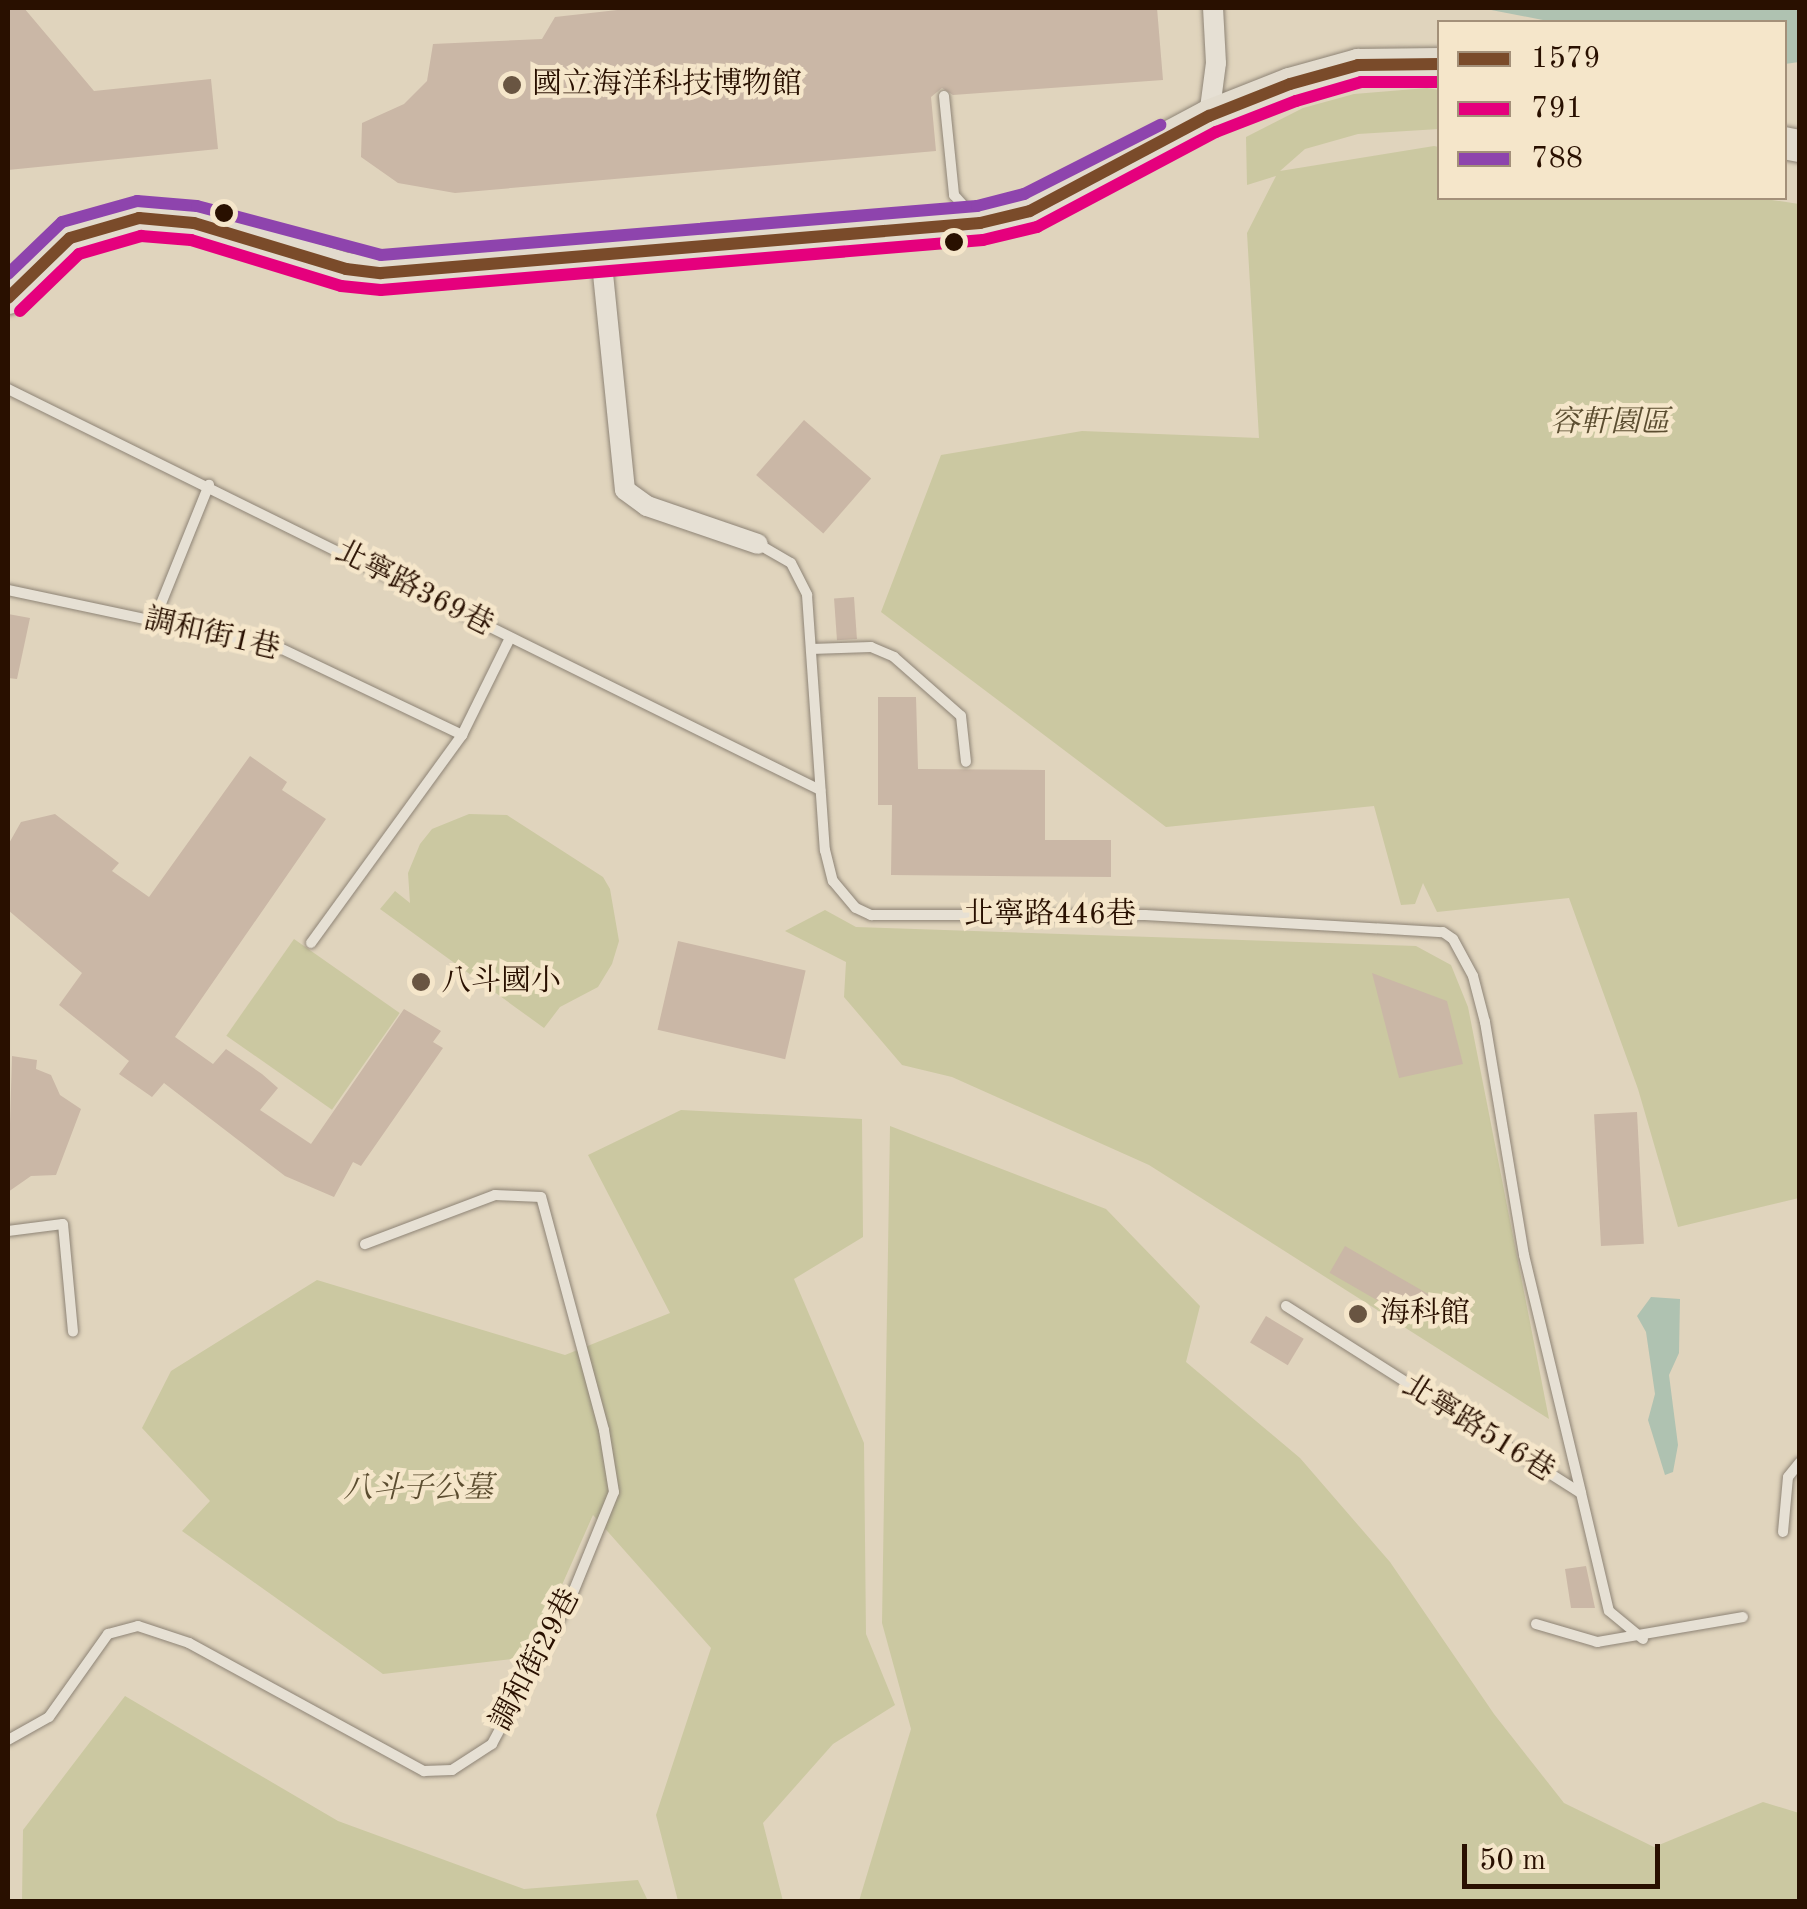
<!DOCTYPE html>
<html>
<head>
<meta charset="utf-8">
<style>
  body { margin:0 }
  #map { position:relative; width:1807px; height:1909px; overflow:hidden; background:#e0d4bd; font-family:"Old Standard TT","Noto Serif TC",serif }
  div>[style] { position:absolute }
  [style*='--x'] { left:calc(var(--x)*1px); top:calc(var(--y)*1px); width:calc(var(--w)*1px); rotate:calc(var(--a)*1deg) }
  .green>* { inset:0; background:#cbc8a1; transform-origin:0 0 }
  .water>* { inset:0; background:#afc2b1 }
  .building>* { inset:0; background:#cab7a6; transform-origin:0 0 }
  .roads { filter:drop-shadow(0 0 2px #8e8476) drop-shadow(0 0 2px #8e8476) }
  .lane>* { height:10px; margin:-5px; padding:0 5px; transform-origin:5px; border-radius:5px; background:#e6e0d4 }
  .street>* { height:20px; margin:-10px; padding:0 10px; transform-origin:10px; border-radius:10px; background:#e6e0d4 }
  .primary>* { height:32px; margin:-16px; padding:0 16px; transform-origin:16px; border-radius:16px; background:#e2dbcd }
  .bus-1>* { height:12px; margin:-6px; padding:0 6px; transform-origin:6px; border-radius:6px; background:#7a4b2a }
  .bus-2>* { height:12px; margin:-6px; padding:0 6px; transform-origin:6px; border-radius:6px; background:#e5007d }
  .bus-3>* { height:12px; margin:-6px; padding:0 6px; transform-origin:6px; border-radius:6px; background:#8e44ad }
  .dots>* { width:28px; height:28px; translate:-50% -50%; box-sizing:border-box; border:5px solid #f5e6ca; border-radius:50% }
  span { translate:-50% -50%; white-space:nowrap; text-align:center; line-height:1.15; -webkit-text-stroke:9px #f5e6ca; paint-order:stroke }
  .poi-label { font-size:30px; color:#291000 }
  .left { translate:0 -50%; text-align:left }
  .park-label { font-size:30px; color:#5b4d30; font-style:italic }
  .street-label { font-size:30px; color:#291000 }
  .frame { position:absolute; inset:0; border:10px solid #291000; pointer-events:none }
  .legend { position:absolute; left:1437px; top:20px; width:350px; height:180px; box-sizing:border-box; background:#f5e6ca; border:2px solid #a39079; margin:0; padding:12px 18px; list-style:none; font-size:30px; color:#291000 }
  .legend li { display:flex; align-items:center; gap:20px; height:50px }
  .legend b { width:50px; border:2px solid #a39079 }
  .scale { position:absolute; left:1462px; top:1844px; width:198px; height:45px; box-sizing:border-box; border:5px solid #291000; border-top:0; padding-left:12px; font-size:30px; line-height:35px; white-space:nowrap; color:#291000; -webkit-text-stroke:8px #f5e6ca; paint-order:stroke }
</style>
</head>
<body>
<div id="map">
  <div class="green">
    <div style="clip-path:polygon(1427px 88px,1439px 90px,1439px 129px,1358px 134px,1305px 149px,1280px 171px,1434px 146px,1439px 147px,1440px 198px,1759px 198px,1799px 204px,1799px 1198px,1678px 1227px,1638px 1089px,1569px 898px,1437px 912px,1423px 883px,1415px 904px,1401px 905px,1374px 806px,1166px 827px,881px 612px,941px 455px,1082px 431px,1259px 438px,1247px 233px,1276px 176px,1247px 185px,1246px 137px,1303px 108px,1354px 94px)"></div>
    <div style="clip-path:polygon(469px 814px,507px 815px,603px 877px,610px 889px,619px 941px,612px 964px,598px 987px,560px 1007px,544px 1028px,380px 909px,395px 891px,410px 903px,408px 873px,420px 844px,432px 829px)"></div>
    <div style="clip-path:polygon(825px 910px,856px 927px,1416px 946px,1451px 965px,1468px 1007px,1549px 1419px,1149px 1165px,952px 1077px,902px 1065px,844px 997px,846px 962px,785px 931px)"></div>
    <div style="left:294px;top:939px;width:129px;height:118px;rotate:35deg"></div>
    <div style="clip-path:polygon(681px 1110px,862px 1119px,863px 1237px,794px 1279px,864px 1443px,866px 1634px,895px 1705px,833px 1744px,763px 1823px,783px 1901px,678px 1901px,656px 1815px,711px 1648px,593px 1515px,530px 1657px,383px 1674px,182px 1531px,210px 1501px,142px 1428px,171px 1371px,317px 1280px,565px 1355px,670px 1313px,588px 1155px)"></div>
    <div style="clip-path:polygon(890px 1126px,1106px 1209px,1200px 1306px,1186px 1362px,1300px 1458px,1390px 1562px,1494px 1714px,1564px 1803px,1654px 1847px,1763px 1802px,1799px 1813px,1799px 1901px,859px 1901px,911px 1729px,882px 1623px)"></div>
    <div style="clip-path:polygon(125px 1696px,338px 1821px,524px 1889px,638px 1880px,648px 1901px,22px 1901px,23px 1830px)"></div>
  </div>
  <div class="water">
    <div style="clip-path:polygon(1481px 8px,1799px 8px,1799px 62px,1785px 64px,1784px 22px,1553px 22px)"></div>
    <div style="clip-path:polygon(1651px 1297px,1680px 1299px,1679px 1353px,1669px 1375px,1678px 1445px,1673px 1472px,1665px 1475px,1648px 1420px,1655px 1394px,1646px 1332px,1637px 1316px)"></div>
  </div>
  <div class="building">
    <div style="clip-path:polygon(8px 8px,24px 8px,94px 91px,211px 79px,218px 149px,8px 170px)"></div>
    <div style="clip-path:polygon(635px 8px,1157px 8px,1163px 80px,953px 95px,942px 88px,931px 97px,936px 151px,455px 193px,398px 183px,361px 157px,362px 123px,404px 104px,427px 81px,433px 44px,542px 39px,555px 17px)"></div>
    <div style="left:804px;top:420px;width:89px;height:73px;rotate:41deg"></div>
    <div style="left:854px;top:597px;width:42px;height:20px;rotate:86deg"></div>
    <div style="clip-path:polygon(8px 614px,30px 618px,17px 679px,8px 678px)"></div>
    <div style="clip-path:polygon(878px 697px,916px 697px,918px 769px,1045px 770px,1045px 840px,1111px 840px,1111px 877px,891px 875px,892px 805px,878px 805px)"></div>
    <div style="clip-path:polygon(250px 756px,287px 782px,282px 790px,326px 819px,175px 1037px,213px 1064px,226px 1049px,262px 1074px,278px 1088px,260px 1110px,311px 1144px,404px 1009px,441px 1031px,433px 1042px,443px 1048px,361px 1166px,353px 1162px,334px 1197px,285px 1176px,164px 1083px,152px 1097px,119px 1074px,129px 1061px,59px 1005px,82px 973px,8px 910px,8px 845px,21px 822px,55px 814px,119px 863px,112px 871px,149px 897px)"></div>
    <div style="left:678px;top:941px;width:131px;height:91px;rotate:13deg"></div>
    <div style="clip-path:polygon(1372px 973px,1447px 1001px,1463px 1064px,1399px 1078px)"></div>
    <div style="clip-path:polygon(12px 1056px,37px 1060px,36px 1069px,51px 1075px,60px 1095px,81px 1109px,56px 1175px,31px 1176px,8px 1192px)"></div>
    <div style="left:1637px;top:1112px;width:132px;height:43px;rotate:87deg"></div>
    <div style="left:1345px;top:1246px;width:101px;height:31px;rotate:30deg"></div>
    <div style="left:1266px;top:1316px;width:44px;height:31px;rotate:31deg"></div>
    <div style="clip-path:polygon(1586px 1566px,1595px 1608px,1571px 1608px,1565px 1569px)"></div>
  </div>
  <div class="roads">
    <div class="lane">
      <div style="--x:944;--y:96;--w:100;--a:84.2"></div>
      <div style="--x:954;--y:195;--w:28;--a:48"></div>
      <div style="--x:8;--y:389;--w:906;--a:26.28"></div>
      <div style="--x:758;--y:544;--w:38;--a:30"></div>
      <div style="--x:791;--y:563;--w:36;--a:63"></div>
      <div style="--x:807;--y:595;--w:256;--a:86"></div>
      <div style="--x:825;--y:850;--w:32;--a:76"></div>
      <div style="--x:833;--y:881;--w:35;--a:50"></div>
      <div style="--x:856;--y:908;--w:17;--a:25"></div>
      <div style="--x:871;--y:915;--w:274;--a:0"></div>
      <div style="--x:1145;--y:915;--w:298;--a:3.3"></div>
      <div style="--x:1443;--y:932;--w:12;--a:35"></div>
      <div style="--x:1453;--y:939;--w:42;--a:61.6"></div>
      <div style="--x:1473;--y:976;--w:48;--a:75.4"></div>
      <div style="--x:1485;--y:1022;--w:236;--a:80.5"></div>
      <div style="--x:1524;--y:1255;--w:245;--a:76.5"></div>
      <div style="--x:8;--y:590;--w:278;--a:12"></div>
      <div style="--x:280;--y:648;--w:202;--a:25.5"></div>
      <div style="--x:154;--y:621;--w:147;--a:-68"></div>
      <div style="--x:811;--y:649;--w:60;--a:-1.9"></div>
      <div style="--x:871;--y:647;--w:25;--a:23"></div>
      <div style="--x:894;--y:657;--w:89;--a:41.4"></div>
      <div style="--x:961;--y:716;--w:46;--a:83.8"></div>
      <div style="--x:311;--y:943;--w:257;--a:-54"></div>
      <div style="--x:462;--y:735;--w:108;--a:-63.7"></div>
      <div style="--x:8;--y:1231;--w:55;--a:-7.3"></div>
      <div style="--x:63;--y:1224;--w:108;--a:84.7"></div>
      <div style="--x:1286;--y:1306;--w:349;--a:32.4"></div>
      <div style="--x:1581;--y:1493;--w:121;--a:76.7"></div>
      <div style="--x:1609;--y:1611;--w:44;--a:39.5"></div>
      <div style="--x:1783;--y:1532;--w:55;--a:-84.8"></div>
      <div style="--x:1788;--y:1477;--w:19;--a:-51"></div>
      <div style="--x:1536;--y:1624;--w:64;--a:16.4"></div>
      <div style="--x:1597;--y:1642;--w:148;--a:-9.7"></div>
      <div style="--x:8;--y:1740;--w:47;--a:-29.3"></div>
      <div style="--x:49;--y:1717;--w:102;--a:-54.6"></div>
      <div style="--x:108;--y:1634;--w:31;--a:-15"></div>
      <div style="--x:138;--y:1626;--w:54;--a:18.4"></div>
      <div style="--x:189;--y:1643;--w:268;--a:28.6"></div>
      <div style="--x:424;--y:1771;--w:28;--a:-2"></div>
      <div style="--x:452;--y:1770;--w:48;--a:-33"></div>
      <div style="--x:492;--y:1744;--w:169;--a:-61.8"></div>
      <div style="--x:572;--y:1595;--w:111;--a:-67.8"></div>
      <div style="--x:614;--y:1492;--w:63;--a:-99.2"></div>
      <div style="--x:604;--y:1430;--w:241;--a:-105.1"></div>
      <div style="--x:541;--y:1197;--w:46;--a:-177.5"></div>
      <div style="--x:495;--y:1195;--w:139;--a:159.3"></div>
    </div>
    <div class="street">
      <div style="--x:1209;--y:116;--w:53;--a:-82.5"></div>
      <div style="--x:1216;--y:63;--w:55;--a:-93.1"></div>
      <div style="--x:601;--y:254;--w:237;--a:84.2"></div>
      <div style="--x:625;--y:490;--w:27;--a:36"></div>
      <div style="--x:647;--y:506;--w:117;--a:18.9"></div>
    </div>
    <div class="primary">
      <div style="--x:1784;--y:143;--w:16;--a:11"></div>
      <div style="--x:8;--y:298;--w:86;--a:-44.1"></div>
      <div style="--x:70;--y:238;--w:72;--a:-16.2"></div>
      <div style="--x:139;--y:218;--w:55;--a:5.2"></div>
      <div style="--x:194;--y:223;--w:159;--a:16.8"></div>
      <div style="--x:346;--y:269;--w:35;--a:7"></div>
      <div style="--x:381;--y:273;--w:601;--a:-4.77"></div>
      <div style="--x:980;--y:223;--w:51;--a:-13.5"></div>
      <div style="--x:1030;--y:211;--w:203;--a:-28"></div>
      <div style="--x:1209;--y:116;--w:87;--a:-21.6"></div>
      <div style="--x:1290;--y:84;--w:71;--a:-15.6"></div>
      <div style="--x:1358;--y:65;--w:82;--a:-0.7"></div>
    </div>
  </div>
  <div class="bus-1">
    <div style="--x:8;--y:298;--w:86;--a:-44.1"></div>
    <div style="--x:70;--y:238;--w:72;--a:-16.2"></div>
    <div style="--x:139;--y:218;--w:55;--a:5.2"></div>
    <div style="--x:194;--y:223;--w:159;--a:16.8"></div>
    <div style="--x:346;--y:269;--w:35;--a:7"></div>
    <div style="--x:381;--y:273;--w:601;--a:-4.77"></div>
    <div style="--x:980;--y:223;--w:51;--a:-13.5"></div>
    <div style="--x:1030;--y:211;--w:203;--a:-28"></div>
    <div style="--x:1209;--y:116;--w:87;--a:-21.6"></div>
    <div style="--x:1290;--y:84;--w:71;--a:-15.6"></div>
    <div style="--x:1358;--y:65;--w:82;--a:-0.7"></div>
  </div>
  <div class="bus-2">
    <div style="--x:20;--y:311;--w:82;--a:-44"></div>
    <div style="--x:79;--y:254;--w:65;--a:-16.2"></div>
    <div style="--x:141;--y:236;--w:50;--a:4.6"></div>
    <div style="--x:191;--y:240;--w:157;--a:17"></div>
    <div style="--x:341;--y:286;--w:40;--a:5.7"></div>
    <div style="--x:381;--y:290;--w:604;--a:-4.75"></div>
    <div style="--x:983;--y:240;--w:56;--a:-13.5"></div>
    <div style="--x:1037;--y:227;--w:203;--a:-28"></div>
    <div style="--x:1216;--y:132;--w:86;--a:-21.2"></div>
    <div style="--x:1296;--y:101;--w:68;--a:-16.3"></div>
    <div style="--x:1361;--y:82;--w:79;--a:0"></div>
  </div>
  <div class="bus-3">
    <div style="--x:8;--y:274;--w:75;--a:-43.9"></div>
    <div style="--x:62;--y:222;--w:78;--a:-15.6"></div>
    <div style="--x:137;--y:201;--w:60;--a:4.8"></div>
    <div style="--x:197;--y:206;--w:190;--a:14.9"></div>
    <div style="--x:381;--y:255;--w:598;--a:-4.7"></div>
    <div style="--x:977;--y:206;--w:49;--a:-14.3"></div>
    <div style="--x:1024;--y:194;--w:153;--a:-26.9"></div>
  </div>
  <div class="dots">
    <div style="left:512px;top:85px;background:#695542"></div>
    <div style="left:224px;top:213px;background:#291000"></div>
    <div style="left:954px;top:242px;background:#291000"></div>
    <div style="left:421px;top:982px;background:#695542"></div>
    <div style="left:1358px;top:1314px;background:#695542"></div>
  </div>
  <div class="poi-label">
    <span class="left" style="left:532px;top:85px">國立海洋科技博物館</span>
    <span class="left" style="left:441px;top:982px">八斗國小</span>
    <span class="left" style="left:1380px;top:1314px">海科館</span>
  </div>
  <div class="park-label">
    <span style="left:1610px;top:423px">容軒園區</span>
    <span style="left:418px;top:1489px">八斗子公墓</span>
  </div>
  <div class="street-label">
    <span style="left:414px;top:589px;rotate:27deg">北寧路369巷</span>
    <span style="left:212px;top:635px;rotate:13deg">調和街1巷</span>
    <span style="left:1050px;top:915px">北寧路446巷</span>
    <span style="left:1478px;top:1429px;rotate:32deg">北寧路516巷</span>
    <span style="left:536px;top:1660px;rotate:-62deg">調和街29巷</span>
  </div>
  <div class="frame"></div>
  <ul class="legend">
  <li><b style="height:12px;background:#7a4b2a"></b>1579</li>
  <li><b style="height:12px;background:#e5007d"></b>791</li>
  <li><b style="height:12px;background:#8e44ad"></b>788</li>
  </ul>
  <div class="scale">50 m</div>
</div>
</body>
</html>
